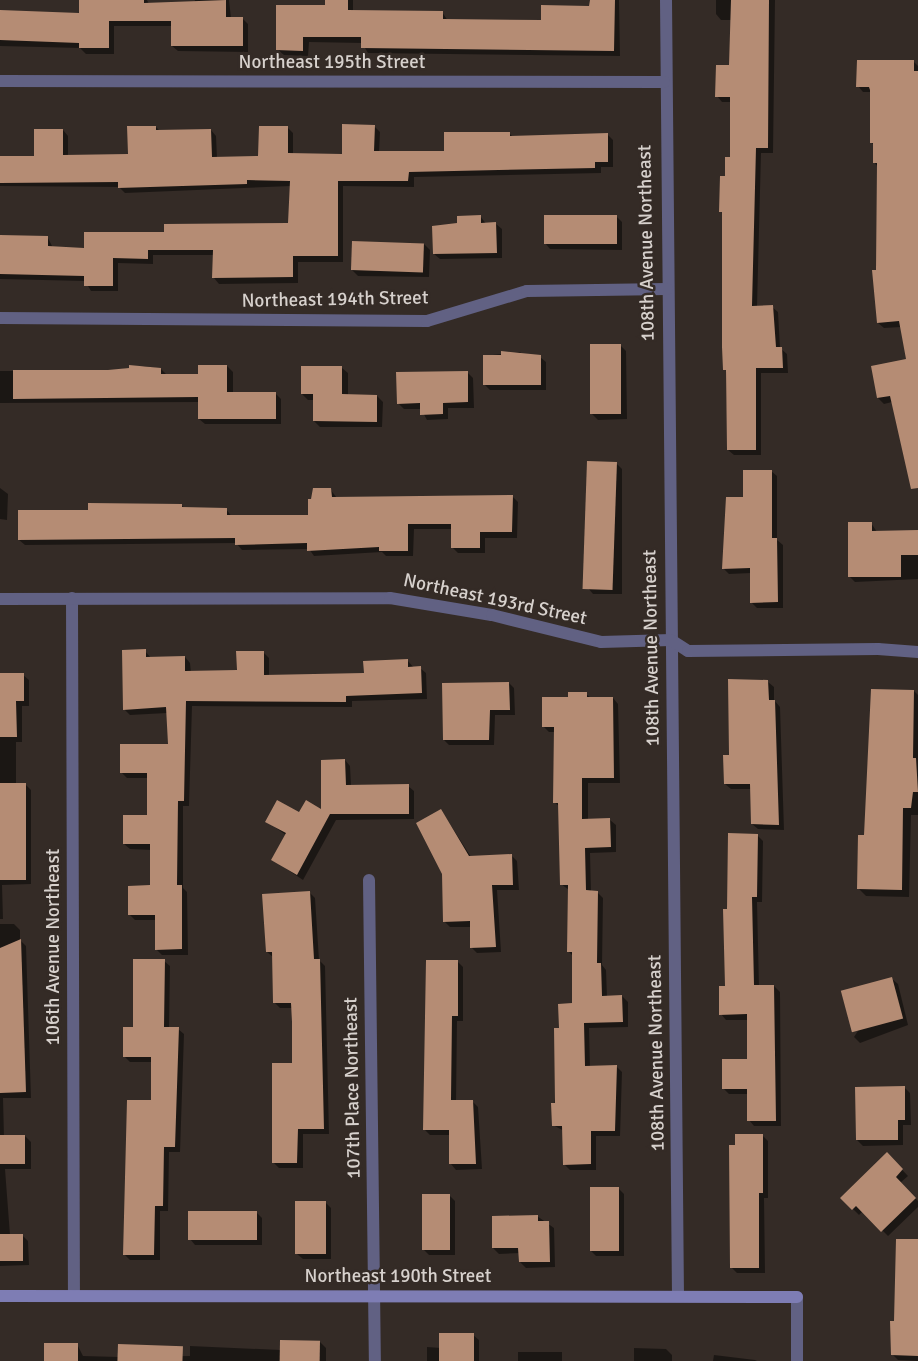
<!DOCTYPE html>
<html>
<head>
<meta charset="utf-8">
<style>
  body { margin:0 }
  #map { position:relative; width:918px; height:1361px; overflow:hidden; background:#342b26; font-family:Signika,sans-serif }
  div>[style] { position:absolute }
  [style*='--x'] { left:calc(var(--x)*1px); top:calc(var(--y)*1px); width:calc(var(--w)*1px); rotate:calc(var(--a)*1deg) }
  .shadow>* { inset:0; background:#0007; transform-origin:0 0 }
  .building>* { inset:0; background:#b58c74; transform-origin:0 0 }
  .street>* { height:12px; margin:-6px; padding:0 6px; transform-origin:6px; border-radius:6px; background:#616183 }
  .secondary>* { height:12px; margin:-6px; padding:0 6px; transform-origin:6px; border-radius:6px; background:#7e7db4 }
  span { translate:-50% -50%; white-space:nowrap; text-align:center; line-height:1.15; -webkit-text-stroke:5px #342b26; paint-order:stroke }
  .street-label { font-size:19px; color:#d7d1cd }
</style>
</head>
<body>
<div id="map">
  <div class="shadow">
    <div style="clip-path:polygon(80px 0,147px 0,149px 4px,194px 4px,195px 0,229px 0,231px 18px,242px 18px,248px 24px,248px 52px,178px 51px,172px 46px,172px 26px,114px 26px,114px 54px,86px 54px,80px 48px,0 46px,0 14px,80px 14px)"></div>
    <div style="clip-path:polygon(326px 0,353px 0,353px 11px,442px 12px,448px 21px,542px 21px,591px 7px,591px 0,619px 0,620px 56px,368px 53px,362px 43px,309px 42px,308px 56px,284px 55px,278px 50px,326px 6px)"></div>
    <div style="clip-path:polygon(716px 0,775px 0,773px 153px,761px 153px,757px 307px,772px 307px,778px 312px,780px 348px,787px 354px,788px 373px,761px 373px,761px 455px,734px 455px,728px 450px,721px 177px,726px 177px,731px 159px,732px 102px,722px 102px,717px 96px,730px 67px,731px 20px,721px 20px,716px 14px)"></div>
    <div style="clip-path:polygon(913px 61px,918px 66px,918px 475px,892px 402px,884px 404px,878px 398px,873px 367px,907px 360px,901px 327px,884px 328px,878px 323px,878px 167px,874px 162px,874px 145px,871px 142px,871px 92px,863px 92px,858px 86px)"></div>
    <div style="clip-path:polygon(374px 126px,380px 132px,379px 153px,445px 152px,509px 133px,513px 137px,607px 134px,613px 140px,613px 167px,601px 167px,601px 173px,414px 177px,414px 187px,343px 186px,343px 262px,298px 262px,298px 283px,219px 284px,214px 278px,214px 255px,153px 255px,153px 264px,118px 263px,118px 291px,91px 291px,85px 281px,0 279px,0 237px,48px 238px,53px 248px,85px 250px,166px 233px,289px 224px,291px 186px,125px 193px,119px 187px,0 186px,0 157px,35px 157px,63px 130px,68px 136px,68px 157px,129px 155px,156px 127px,160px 131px,211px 130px,216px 136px,217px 158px,260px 157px,288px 128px,293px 133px,293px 155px,343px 156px)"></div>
    <div style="clip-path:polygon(481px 217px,486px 224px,496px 224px,502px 229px,502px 258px,440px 259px,434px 254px,459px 224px)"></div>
    <div style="clip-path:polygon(617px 217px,622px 222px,622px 250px,550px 249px,545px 243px)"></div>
    <div style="clip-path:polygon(424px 244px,430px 250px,429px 277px,358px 276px,352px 270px)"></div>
    <div style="clip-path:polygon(620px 345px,626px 351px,627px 419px,598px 420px,592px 414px)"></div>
    <div style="clip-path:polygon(520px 352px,524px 357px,540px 357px,546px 362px,546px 390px,490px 390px,484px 384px,484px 356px)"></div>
    <div style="clip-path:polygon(145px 366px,161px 369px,167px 375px,199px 375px,227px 366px,233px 372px,233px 393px,275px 393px,281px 399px,281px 424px,205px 424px,199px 419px,199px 402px,0 403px,0 371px,108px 371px)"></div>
    <div style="clip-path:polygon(342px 368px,348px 373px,348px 396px,377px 396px,383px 402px,382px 427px,320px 427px,314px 421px,314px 400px,308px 400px,302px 394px)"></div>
    <div style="clip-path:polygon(467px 372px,473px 378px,474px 408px,448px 408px,448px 419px,427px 420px,421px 409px,404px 409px,398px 403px)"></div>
    <div style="clip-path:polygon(616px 463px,622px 469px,622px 594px,593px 594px,588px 588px)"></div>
    <div style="clip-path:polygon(771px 471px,777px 476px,777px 540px,783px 545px,783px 608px,757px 608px,751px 602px,751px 573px,729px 574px,723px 568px,744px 498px)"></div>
    <div style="clip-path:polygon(0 488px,8px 494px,7px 520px,0 519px)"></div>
    <div style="clip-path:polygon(330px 489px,337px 498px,512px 496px,518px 502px,517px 538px,485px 538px,485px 553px,458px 553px,452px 547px,452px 529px,414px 529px,413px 556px,386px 556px,382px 552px,314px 556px,309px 549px,242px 550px,236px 543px,25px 545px,19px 540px,90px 511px,181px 505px,185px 508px,226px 509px,232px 517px,309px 517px)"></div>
    <div style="clip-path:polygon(871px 523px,877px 532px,918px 531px,918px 579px,855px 582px,849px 576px)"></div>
    <div style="clip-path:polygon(145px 651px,151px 658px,185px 657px,190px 663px,191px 673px,238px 671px,263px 652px,269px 658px,269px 676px,365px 674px,408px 661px,414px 668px,420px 668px,426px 673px,427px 699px,352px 701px,352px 707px,192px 706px,189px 806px,183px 806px,183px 888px,187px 892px,188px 955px,162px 955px,156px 949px,156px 920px,135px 920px,129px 914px,151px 887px,152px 850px,130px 849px,124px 844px,149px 816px,148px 778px,127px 778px,121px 772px,169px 745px,167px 713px,130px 715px,124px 709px)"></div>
    <div style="clip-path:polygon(0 674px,23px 675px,29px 680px,29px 706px,22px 706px,22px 742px,16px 742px,16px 784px,25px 784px,31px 790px,31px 884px,2px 885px,3px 919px,0 919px)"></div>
    <div style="clip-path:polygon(768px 682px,774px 687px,774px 700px,780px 707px,784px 830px,758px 829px,752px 824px,751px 789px,731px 789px,725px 784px,730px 756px)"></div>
    <div style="clip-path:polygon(509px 683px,514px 688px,515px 715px,495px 715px,494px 745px,449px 745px,444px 740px)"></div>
    <div style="clip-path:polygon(914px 691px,918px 695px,918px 815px,911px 815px,909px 897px,866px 896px,858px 888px,865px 837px)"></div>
    <div style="clip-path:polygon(586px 694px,591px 698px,613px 698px,618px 704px,620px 783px,588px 783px,588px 820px,610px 820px,616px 825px,616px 852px,590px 853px,591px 892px,597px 892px,603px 898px,602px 965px,606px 970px,607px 997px,622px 996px,628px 1002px,628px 1027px,589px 1028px,590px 1067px,616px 1066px,622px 1072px,620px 1136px,596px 1136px,596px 1170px,570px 1170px,564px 1164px,564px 1131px,553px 1125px,560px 1030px,573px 1005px,573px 956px,568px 951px,569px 890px,561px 884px,560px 807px,554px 802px,555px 732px,549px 732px,543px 726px,569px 698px)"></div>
    <div style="clip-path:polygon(345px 760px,350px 766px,351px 786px,408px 786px,414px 791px,414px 819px,336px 820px,303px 880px,273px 860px,286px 835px,266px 821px,322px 811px)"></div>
    <div style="clip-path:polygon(441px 810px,471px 857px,511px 855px,517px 861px,519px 890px,497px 890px,501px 952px,477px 953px,471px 947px,471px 927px,450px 927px,444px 921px)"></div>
    <div style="clip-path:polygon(757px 835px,763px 841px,762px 902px,757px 902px,759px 987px,774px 986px,780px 992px,781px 1126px,754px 1126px,749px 1120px,749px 1094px,729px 1094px,723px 1088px,748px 1060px,748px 1020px,726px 1020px,721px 1014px,726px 987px,728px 910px)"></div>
    <div style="clip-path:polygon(309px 892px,315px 898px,319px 960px,325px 966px,329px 1134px,303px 1134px,303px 1168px,279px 1168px,273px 1162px,293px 1064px,292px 1008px,280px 1008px,274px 1002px,273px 957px,267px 952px)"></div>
    <div style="clip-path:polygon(0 924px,14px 924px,20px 930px,20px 940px,26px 946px,31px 1098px,3px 1098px,4px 1137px,25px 1136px,31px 1142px,31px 1169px,5px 1169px,10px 1235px,22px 1235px,28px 1241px,29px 1265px,0 1266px)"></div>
    <div style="clip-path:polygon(164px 961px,170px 966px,169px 1029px,178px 1029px,184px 1034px,180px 1152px,169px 1152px,168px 1211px,160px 1211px,160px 1260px,130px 1260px,124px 1254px,152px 1102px,152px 1062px,130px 1062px,124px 1056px)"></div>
    <div style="clip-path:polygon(457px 961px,463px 967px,463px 1021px,457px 1021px,456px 1102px,472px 1101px,478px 1107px,482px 1169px,456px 1170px,451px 1164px,450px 1135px,430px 1135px,425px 1130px)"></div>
    <div style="clip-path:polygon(892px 979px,898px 984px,908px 1025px,860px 1043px,854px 1037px)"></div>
    <div style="clip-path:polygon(904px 1087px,910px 1093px,911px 1125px,903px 1125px,903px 1145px,863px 1146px,857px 1140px)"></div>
    <div style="clip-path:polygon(762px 1135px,768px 1141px,768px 1198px,764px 1198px,765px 1273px,737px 1273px,731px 1267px,737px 1146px)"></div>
    <div style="clip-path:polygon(887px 1154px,908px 1176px,900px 1183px,918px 1201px,918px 1207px,888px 1236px,863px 1211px,859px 1215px,842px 1198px)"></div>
    <div style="clip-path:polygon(618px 1188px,624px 1194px,624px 1256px,596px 1256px,591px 1251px)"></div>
    <div style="clip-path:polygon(449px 1195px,455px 1201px,455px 1255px,429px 1255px,423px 1249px)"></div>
    <div style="clip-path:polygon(325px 1202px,331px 1208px,331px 1259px,303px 1259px,297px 1254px)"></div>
    <div style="clip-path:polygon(256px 1212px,262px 1218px,262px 1245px,195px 1245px,190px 1239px)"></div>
    <div style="clip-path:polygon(537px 1216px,554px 1228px,555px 1267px,526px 1268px,520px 1262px,520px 1253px,499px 1254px,493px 1248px)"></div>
    <div style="clip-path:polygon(918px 1240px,918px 1361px,898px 1360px,893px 1355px,895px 1322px)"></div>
    <div style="clip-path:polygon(473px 1335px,479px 1340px,479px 1361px,427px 1361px,427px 1347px,441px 1348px)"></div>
    <div style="clip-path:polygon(320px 1342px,326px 1348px,326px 1361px,46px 1361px,77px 1344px,83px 1356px,119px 1357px,190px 1356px,190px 1346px,281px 1350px)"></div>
    <div style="clip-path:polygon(634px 1348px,666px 1349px,672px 1355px,672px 1361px,634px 1361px)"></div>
    <div style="left:518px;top:1352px;width:44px;height:9px"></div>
    <div style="clip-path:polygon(714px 1355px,755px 1360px,757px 1361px,713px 1361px)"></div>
  </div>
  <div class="building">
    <div style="clip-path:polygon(79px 0,144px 0,144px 3px,226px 0,226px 17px,243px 17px,243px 46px,171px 46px,171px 21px,109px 21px,109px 48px,79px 48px,79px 43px,0 40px,0 10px,79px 13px)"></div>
    <div style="clip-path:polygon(325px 0,348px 0,348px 10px,443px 11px,443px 19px,541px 20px,541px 5px,589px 6px,590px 0,615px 0,614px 51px,361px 48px,361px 37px,303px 37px,303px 51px,276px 50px,276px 5px,325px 5px)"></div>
    <div style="clip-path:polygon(731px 0,769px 0,768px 148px,756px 148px,752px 306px,773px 305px,776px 347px,782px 347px,783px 368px,756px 368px,756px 450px,727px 450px,726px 370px,723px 370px,722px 347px,722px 212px,719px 212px,720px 176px,725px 176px,725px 157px,730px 157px,730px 97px,715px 97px,716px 65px,729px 65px)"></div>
    <div style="clip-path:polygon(857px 60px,914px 60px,914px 71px,918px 71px,918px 488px,911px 489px,890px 396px,877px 398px,871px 366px,906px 359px,899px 321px,877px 323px,872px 270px,876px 270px,877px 163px,873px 163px,873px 143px,870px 143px,870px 90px,869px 87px,856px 87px)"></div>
    <div style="clip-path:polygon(342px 124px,375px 125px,374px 151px,444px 151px,444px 132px,510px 132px,510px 136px,608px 133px,608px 162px,595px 162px,595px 168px,409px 172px,408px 181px,338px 181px,338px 256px,293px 256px,293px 277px,212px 278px,213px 250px,148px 250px,148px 259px,113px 258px,113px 286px,84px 286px,84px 276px,0 274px,0 235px,48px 236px,48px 246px,84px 248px,84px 232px,164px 232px,164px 224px,288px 223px,290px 181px,247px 180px,247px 184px,118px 188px,118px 182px,0 183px,0 156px,34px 156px,34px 129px,63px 129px,63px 155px,128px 154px,127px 126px,156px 126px,156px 130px,211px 129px,212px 157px,258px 156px,259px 126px,288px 126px,288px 153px,342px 154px)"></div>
    <div style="clip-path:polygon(481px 215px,481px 223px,496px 222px,497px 253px,433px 254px,432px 226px,457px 223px,457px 216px)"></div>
    <div style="left:544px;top:215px;width:73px;height:29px"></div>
    <div style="left:352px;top:241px;width:72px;height:29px;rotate:2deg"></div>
    <div style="left:590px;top:344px;width:31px;height:70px"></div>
    <div style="clip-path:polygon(501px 351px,541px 355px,541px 385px,483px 385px,483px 355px,501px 355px)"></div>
    <div style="clip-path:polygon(129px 365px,161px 368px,161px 374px,198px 374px,198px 365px,227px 365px,227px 392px,276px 392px,276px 419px,198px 419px,198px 397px,13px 399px,13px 370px,108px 370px,129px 368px)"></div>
    <div style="clip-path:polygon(301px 366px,342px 366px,342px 394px,377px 395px,377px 422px,313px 421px,313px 394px,301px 394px)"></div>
    <div style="clip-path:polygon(468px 371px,468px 402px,443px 403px,443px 414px,420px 415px,420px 403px,397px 404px,396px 372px)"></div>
    <div style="left:587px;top:461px;width:30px;height:128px;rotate:2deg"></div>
    <div style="clip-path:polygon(743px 470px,772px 470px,772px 538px,777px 538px,778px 602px,750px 603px,750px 568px,722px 569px,726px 497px,743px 497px)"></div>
    <div style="clip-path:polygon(313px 488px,331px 488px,332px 497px,513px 495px,512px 532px,480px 532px,480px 548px,451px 548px,451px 524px,408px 524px,408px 551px,379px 551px,379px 547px,307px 551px,307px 543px,235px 545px,235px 538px,18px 540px,18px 510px,88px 510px,88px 503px,182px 504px,182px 507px,227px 508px,227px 515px,308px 515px,308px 499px,311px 499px)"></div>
    <div style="clip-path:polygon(848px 522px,872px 522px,872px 531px,918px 530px,918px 555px,901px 555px,901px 577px,848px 577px)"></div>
    <div style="clip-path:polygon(146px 649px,146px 657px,185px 656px,185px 671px,237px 670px,236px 651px,264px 651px,264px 675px,364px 673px,363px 661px,408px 659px,408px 667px,421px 666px,422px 693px,346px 696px,346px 702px,186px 701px,184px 801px,178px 801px,177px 885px,182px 885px,182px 949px,155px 950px,155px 915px,128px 915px,128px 886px,150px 885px,150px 844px,123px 844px,123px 815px,147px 815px,147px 773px,120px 773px,120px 744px,168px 744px,166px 707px,123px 710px,122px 650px)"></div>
    <div style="clip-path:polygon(0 673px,24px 673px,24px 701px,16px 701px,17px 737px,0 737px)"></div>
    <div style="clip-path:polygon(728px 679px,768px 680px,769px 700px,775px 700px,779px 825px,751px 824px,750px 784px,724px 784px,723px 755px,729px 755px)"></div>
    <div style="clip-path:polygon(509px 682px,510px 710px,490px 710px,489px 740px,443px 740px,442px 683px)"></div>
    <div style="clip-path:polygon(871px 689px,914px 690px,913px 758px,916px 758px,918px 792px,913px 792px,911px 808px,903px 808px,902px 890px,857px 889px,858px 835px,864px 835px)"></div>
    <div style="clip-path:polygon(568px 692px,587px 692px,587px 697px,613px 697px,614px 778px,582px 778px,582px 819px,610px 818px,611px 847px,585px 848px,586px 890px,598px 891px,597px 963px,601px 963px,602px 996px,622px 995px,623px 1022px,584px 1023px,585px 1066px,617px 1065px,615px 1131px,591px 1131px,591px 1164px,563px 1165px,562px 1126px,552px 1126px,551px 1103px,555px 1103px,554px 1028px,559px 1028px,558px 1004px,572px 1003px,572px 952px,567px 952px,568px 885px,560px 885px,558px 803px,553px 803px,554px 727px,542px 727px,542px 697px,568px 697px)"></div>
    <div style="clip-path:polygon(345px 759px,346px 785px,409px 784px,409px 814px,330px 814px,297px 875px,271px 860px,286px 833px,265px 822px,277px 800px,299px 812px,306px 800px,321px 809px,321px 760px)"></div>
    <div style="left:0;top:783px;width:26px;height:97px"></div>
    <div style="clip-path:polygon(441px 809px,469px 856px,512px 854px,513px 885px,492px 885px,496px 947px,470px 948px,470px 921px,443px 922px,442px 874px,416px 823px)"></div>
    <div style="clip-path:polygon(728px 833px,758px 834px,757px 897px,752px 897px,754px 985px,774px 985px,776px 1121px,747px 1121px,747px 1089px,722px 1089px,722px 1059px,747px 1059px,747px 1014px,719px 1015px,719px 986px,725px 986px,723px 909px,727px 909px)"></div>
    <div style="clip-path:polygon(310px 891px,314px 959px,320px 959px,324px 1129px,298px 1129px,297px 1163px,272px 1163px,272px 1063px,292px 1063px,292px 1022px,291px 1003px,273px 1003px,272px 952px,266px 952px,262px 894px)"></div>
    <div style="clip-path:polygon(21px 939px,26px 1092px,0 1093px,0 948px)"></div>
    <div style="clip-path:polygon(133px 959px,165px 959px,164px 1027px,179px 1027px,175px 1147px,164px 1147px,163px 1206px,155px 1206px,154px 1255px,123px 1255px,127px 1100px,151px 1100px,151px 1057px,123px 1057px,123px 1027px,133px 1027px)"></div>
    <div style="clip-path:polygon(426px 960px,458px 960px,458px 1016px,452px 1016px,451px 1100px,473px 1100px,476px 1164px,449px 1164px,449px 1130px,423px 1130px)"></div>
    <div style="left:892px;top:977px;width:43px;height:53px;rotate:75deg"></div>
    <div style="clip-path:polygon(905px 1086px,905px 1120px,898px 1120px,898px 1140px,856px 1140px,855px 1087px)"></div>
    <div style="clip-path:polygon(735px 1134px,763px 1134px,763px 1193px,759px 1193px,759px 1268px,730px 1268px,729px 1145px,735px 1145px)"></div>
    <div style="left:0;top:1135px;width:25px;height:29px"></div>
    <div style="clip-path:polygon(887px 1152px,903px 1169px,896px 1177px,916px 1198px,881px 1232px,856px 1206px,852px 1210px,840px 1198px)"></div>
    <div style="left:590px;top:1187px;width:29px;height:64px"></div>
    <div style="left:422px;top:1194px;width:28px;height:56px"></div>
    <div style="left:295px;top:1201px;width:31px;height:53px"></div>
    <div style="left:188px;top:1211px;width:69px;height:29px"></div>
    <div style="clip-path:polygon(538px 1215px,538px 1221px,549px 1221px,550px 1262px,519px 1262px,518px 1248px,492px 1248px,492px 1216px)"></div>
    <div style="left:0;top:1234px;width:23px;height:27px"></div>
    <div style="clip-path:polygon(896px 1239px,918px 1239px,918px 1356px,891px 1355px,890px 1321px,894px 1321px)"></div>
    <div style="left:439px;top:1333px;width:35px;height:28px"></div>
    <div style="left:280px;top:1340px;width:40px;height:21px;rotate:1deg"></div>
    <div style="left:78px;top:1343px;width:18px;height:34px;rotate:90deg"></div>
    <div style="left:118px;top:1344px;width:65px;height:17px;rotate:2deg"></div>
  </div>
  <div class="street">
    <div style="--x:666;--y:0;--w:1296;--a:89.47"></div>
    <div style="--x:0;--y:81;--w:664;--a:0.09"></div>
    <div style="--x:0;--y:318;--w:427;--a:0.4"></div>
    <div style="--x:427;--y:321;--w:104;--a:-16.7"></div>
    <div style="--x:527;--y:291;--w:140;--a:-0.8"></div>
    <div style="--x:72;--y:598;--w:698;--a:89.84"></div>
    <div style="--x:0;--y:599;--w:390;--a:-0.1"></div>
    <div style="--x:390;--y:598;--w:103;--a:9.5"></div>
    <div style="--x:492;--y:615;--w:112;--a:13.9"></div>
    <div style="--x:601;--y:642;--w:70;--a:-1.6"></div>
    <div style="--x:671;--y:640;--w:20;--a:33"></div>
    <div style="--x:688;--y:651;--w:190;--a:-0.6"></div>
    <div style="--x:878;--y:649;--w:40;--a:4.3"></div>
    <div style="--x:369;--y:880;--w:481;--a:89.3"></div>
    <div style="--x:797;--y:1297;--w:64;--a:90"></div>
  </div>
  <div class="secondary">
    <div style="--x:0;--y:1296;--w:797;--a:0.07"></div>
  </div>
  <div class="street-label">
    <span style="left:332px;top:63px">Northeast 195th Street</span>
    <span style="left:647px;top:243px;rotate:-91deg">108th Avenue Northeast</span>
    <span style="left:335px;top:300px;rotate:-1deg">Northeast 194th Street</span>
    <span style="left:495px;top:600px;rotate:12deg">Northeast 193rd Street</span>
    <span style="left:652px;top:648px;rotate:-91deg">108th Avenue Northeast</span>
    <span style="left:54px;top:947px;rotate:-90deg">106th Avenue Northeast</span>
    <span style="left:657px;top:1053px;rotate:-91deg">108th Avenue Northeast</span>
    <span style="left:353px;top:1088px;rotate:-91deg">107th Place Northeast</span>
    <span style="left:398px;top:1277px">Northeast 190th Street</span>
  </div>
</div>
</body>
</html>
